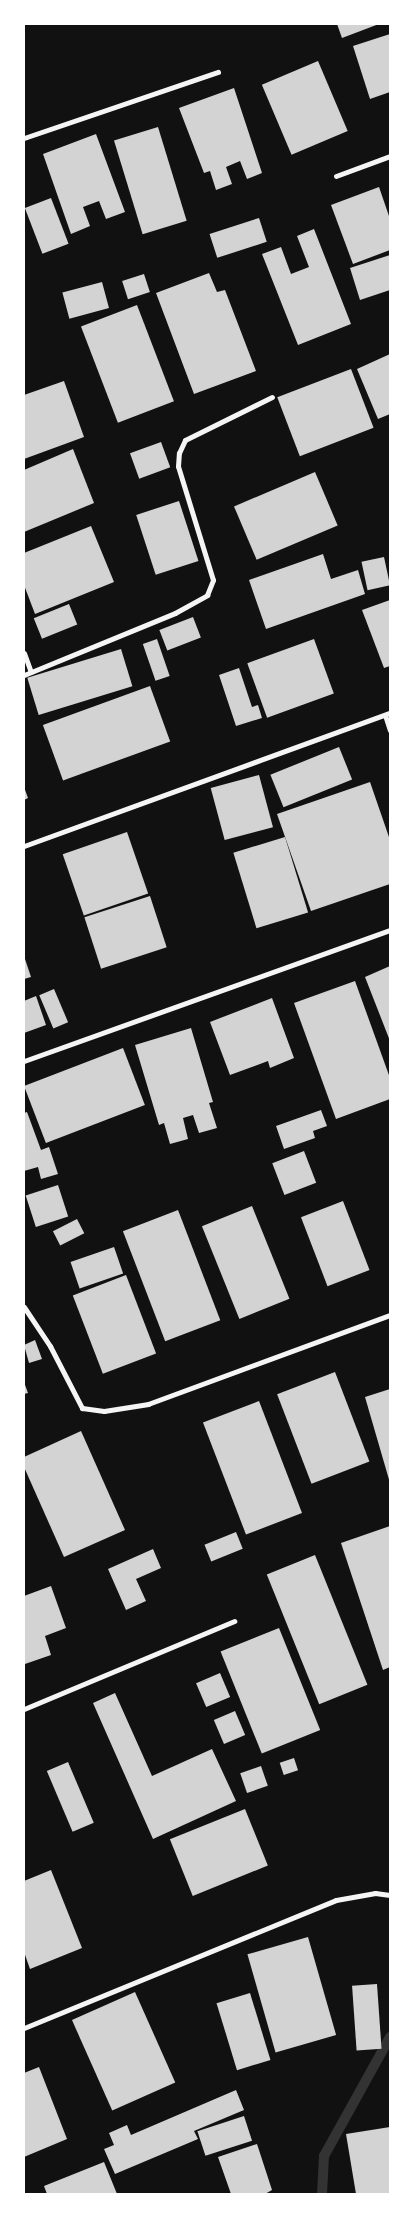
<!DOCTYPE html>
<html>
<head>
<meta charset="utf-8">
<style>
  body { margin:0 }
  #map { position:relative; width:414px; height:2218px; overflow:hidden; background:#111; font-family:"PT Sans",sans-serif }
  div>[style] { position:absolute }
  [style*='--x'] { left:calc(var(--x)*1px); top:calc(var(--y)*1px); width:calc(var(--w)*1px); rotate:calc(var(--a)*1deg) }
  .stream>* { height:10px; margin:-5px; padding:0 5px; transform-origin:5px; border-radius:5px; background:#333 }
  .building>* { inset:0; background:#d3d3d3; transform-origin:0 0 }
  .minor>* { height:5px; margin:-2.5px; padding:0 2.5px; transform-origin:2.5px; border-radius:2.5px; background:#f5f5f5 }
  span { translate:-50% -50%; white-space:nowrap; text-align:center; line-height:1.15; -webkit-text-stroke:5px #fff; paint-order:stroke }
  .frame { position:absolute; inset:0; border:25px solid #fff; pointer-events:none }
</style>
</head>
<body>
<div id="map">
  <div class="stream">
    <div style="--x:322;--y:2194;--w:38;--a:-87"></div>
    <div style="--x:324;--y:2156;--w:136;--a:-61"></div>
  </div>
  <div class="building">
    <div style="clip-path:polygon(337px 24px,379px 24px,342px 38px)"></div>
    <div style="clip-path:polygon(390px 34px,390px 92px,370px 99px,353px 46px)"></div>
    <div style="left:318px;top:61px;width:76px;height:61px;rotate:67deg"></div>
    <div style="clip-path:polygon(234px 88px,262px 173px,247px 179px,240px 161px,226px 167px,232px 184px,216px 190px,210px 171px,204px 173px,179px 108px)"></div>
    <div style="left:158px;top:127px;width:98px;height:46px;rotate:73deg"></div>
    <div style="clip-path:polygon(96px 134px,125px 212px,106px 219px,99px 201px,83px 207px,90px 226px,71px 234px,43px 154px)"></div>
    <div style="clip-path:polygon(379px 187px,390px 219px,390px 250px,353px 264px,331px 205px)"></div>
    <div style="left:51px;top:198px;width:49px;height:28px;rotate:69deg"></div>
    <div style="left:259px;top:218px;width:25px;height:52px;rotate:72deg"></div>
    <div style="clip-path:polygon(314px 229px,351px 324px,298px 345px,262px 254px,281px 247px,291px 274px,309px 267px,297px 236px)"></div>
    <div style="clip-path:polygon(390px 255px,390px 290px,360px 300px,350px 268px)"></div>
    <div style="clip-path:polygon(209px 273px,217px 292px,225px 290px,256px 371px,194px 394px,156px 293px)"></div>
    <div style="left:144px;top:274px;width:19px;height:23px;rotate:72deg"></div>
    <div style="left:102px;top:282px;width:27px;height:41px;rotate:75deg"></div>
    <div style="left:137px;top:305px;width:103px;height:60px;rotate:69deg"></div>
    <div style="clip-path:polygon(390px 354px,390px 414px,378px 419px,357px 369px)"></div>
    <div style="left:351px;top:369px;width:63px;height:79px;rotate:69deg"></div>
    <div style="clip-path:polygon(64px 381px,84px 437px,24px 459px,24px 395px)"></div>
    <div style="left:161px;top:442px;width:27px;height:33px;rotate:70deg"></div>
    <div style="clip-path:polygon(73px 449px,94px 503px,24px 532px,24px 470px)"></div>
    <div style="left:315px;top:472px;width:58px;height:88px;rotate:67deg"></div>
    <div style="left:179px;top:501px;width:63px;height:45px;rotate:72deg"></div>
    <div style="clip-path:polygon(91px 526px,114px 582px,35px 614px,24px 585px,24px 553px)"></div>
    <div style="clip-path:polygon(323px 554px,331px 579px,358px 570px,365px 594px,266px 629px,249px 580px)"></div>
    <div style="left:384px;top:557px;width:29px;height:23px;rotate:78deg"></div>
    <div style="clip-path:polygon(390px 600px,390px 666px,384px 668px,362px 610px)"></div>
    <div style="left:69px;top:604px;width:22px;height:38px;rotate:68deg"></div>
    <div style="left:193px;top:617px;width:22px;height:36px;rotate:69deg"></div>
    <div style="left:157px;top:639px;width:39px;height:15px;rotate:71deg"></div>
    <div style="left:314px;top:639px;width:58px;height:71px;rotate:70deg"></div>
    <div style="left:121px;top:649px;width:39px;height:98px;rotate:73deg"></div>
    <div style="clip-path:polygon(239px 668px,252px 707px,258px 705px,262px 718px,236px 726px,219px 675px)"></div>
    <div style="left:150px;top:686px;width:59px;height:114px;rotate:70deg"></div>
    <div style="left:339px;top:747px;width:35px;height:74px;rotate:68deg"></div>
    <div style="left:259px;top:775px;width:54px;height:50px;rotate:75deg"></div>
    <div style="clip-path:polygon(370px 782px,390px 840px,390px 884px,311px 911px,277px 814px)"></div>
    <div style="clip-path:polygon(24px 787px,28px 798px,24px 800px)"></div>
    <div style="left:127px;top:832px;width:65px;height:68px;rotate:71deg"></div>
    <div style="left:285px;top:837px;width:79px;height:54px;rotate:73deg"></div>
    <div style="left:150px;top:896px;width:54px;height:69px;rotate:72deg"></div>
    <div style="clip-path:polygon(24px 956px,31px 977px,24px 979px)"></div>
    <div style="clip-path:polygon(390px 966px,390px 1041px,365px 977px)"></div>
    <div style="clip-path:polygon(355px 981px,390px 1078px,390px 1099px,336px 1119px,294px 1003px)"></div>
    <div style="left:54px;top:989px;width:36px;height:16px;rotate:67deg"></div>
    <div style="clip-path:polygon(36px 996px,46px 1025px,24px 1033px,24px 1001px)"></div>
    <div style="clip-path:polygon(272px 998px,294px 1058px,270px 1068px,268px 1061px,230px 1075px,210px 1022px)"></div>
    <div style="clip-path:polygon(191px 1028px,213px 1102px,209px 1103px,217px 1128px,199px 1133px,193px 1115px,183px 1118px,188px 1139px,170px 1144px,164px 1123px,159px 1125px,135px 1045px)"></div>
    <div style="left:123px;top:1048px;width:61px;height:106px;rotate:69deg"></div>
    <div style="clip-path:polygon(321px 1110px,327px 1126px,313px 1131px,315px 1138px,284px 1149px,276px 1126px)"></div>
    <div style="clip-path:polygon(27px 1112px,41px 1150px,49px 1147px,58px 1174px,41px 1179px,38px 1167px,24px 1171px,24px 1113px)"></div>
    <div style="left:304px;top:1151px;width:34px;height:34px;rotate:69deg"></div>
    <div style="left:58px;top:1185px;width:33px;height:34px;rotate:72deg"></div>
    <div style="left:343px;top:1201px;width:74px;height:45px;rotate:69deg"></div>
    <div style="left:252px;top:1206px;width:100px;height:54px;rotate:68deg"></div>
    <div style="left:178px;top:1210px;width:118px;height:59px;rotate:69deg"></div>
    <div style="left:77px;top:1219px;width:16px;height:27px;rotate:63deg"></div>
    <div style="left:114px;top:1247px;width:28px;height:46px;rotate:71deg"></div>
    <div style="left:126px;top:1275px;width:84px;height:57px;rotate:69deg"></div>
    <div style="clip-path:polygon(35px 1340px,42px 1359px,29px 1363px,24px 1345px)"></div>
    <div style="left:335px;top:1372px;width:96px;height:62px;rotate:69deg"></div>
    <div style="clip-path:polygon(24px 1382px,28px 1393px,24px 1394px)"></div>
    <div style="clip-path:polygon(390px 1389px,390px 1483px,365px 1397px)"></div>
    <div style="left:259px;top:1401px;width:120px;height:60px;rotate:69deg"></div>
    <div style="clip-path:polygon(81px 1431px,125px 1530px,64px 1557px,24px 1467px,24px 1457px)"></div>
    <div style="clip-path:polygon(390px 1526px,390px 1667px,383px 1670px,341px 1543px)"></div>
    <div style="left:236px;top:1532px;width:18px;height:34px;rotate:68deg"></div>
    <div style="clip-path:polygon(153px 1549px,161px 1568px,136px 1579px,146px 1601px,126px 1610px,108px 1569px)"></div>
    <div style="left:315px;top:1555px;width:140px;height:52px;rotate:68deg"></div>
    <div style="clip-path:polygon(51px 1586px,66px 1628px,45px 1636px,51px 1655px,25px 1664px,24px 1596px)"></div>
    <div style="left:279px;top:1628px;width:110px;height:63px;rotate:68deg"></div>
    <div style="left:220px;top:1673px;width:26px;height:26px;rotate:67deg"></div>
    <div style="clip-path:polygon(115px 1693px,152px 1776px,212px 1749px,236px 1801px,153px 1839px,93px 1703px)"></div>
    <div style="left:235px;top:1711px;width:26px;height:23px;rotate:67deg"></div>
    <div style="left:294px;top:1758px;width:13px;height:15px;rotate:72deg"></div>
    <div style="left:68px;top:1762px;width:66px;height:23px;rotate:67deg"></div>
    <div style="left:261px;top:1766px;width:21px;height:22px;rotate:71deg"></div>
    <div style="left:245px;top:1809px;width:61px;height:81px;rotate:68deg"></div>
    <div style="clip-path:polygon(51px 1870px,82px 1948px,30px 1969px,24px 1952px,24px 1881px)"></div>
    <div style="left:308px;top:1937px;width:102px;height:63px;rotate:74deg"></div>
    <div style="left:377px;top:1984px;width:65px;height:25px;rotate:86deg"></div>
    <div style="left:135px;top:1992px;width:99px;height:69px;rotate:66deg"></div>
    <div style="left:250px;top:1993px;width:70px;height:35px;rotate:73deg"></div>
    <div style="clip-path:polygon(39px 2067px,67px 2139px,24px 2157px,24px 2073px)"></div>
    <div style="clip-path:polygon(236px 2090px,244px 2110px,194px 2131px,198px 2139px,115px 2174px,104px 2149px,114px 2145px,109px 2133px,127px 2125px,131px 2135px)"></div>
    <div style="left:244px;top:2116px;width:26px;height:49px;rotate:72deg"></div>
    <div style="clip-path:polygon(390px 2127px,390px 2194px,356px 2194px,346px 2134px)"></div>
    <div style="clip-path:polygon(257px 2144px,272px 2190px,265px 2194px,231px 2194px,218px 2157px)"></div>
    <div style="clip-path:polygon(104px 2162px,117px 2194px,47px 2194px,44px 2186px)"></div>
  </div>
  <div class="minor">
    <div style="--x:24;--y:138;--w:205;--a:-18.8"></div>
    <div style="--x:336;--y:176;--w:58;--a:-20.3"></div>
    <div style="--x:24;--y:653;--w:20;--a:70"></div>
    <div style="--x:24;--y:675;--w:163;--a:-22.3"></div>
    <div style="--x:175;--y:613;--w:37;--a:-29"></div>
    <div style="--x:207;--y:595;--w:16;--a:-68"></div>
    <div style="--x:213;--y:580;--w:119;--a:-107.1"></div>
    <div style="--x:178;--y:466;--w:13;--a:-86"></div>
    <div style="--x:179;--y:453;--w:14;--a:-65"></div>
    <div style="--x:185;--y:440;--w:97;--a:-26.3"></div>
    <div style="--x:385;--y:715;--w:16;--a:72"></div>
    <div style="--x:24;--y:846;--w:389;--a:-20"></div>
    <div style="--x:24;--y:1061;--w:389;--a:-19.7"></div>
    <div style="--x:24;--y:1307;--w:47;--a:56.3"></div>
    <div style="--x:50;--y:1346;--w:70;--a:62.7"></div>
    <div style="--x:82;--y:1408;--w:22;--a:8"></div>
    <div style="--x:104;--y:1411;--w:45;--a:-9"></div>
    <div style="--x:148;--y:1404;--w:258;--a:-20.2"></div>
    <div style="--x:24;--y:1709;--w:228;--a:-22.7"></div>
    <div style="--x:24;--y:2028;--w:337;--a:-22.3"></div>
    <div style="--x:336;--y:1900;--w:40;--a:-10"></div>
    <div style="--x:375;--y:1893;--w:15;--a:8"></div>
  </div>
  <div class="frame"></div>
</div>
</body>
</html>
